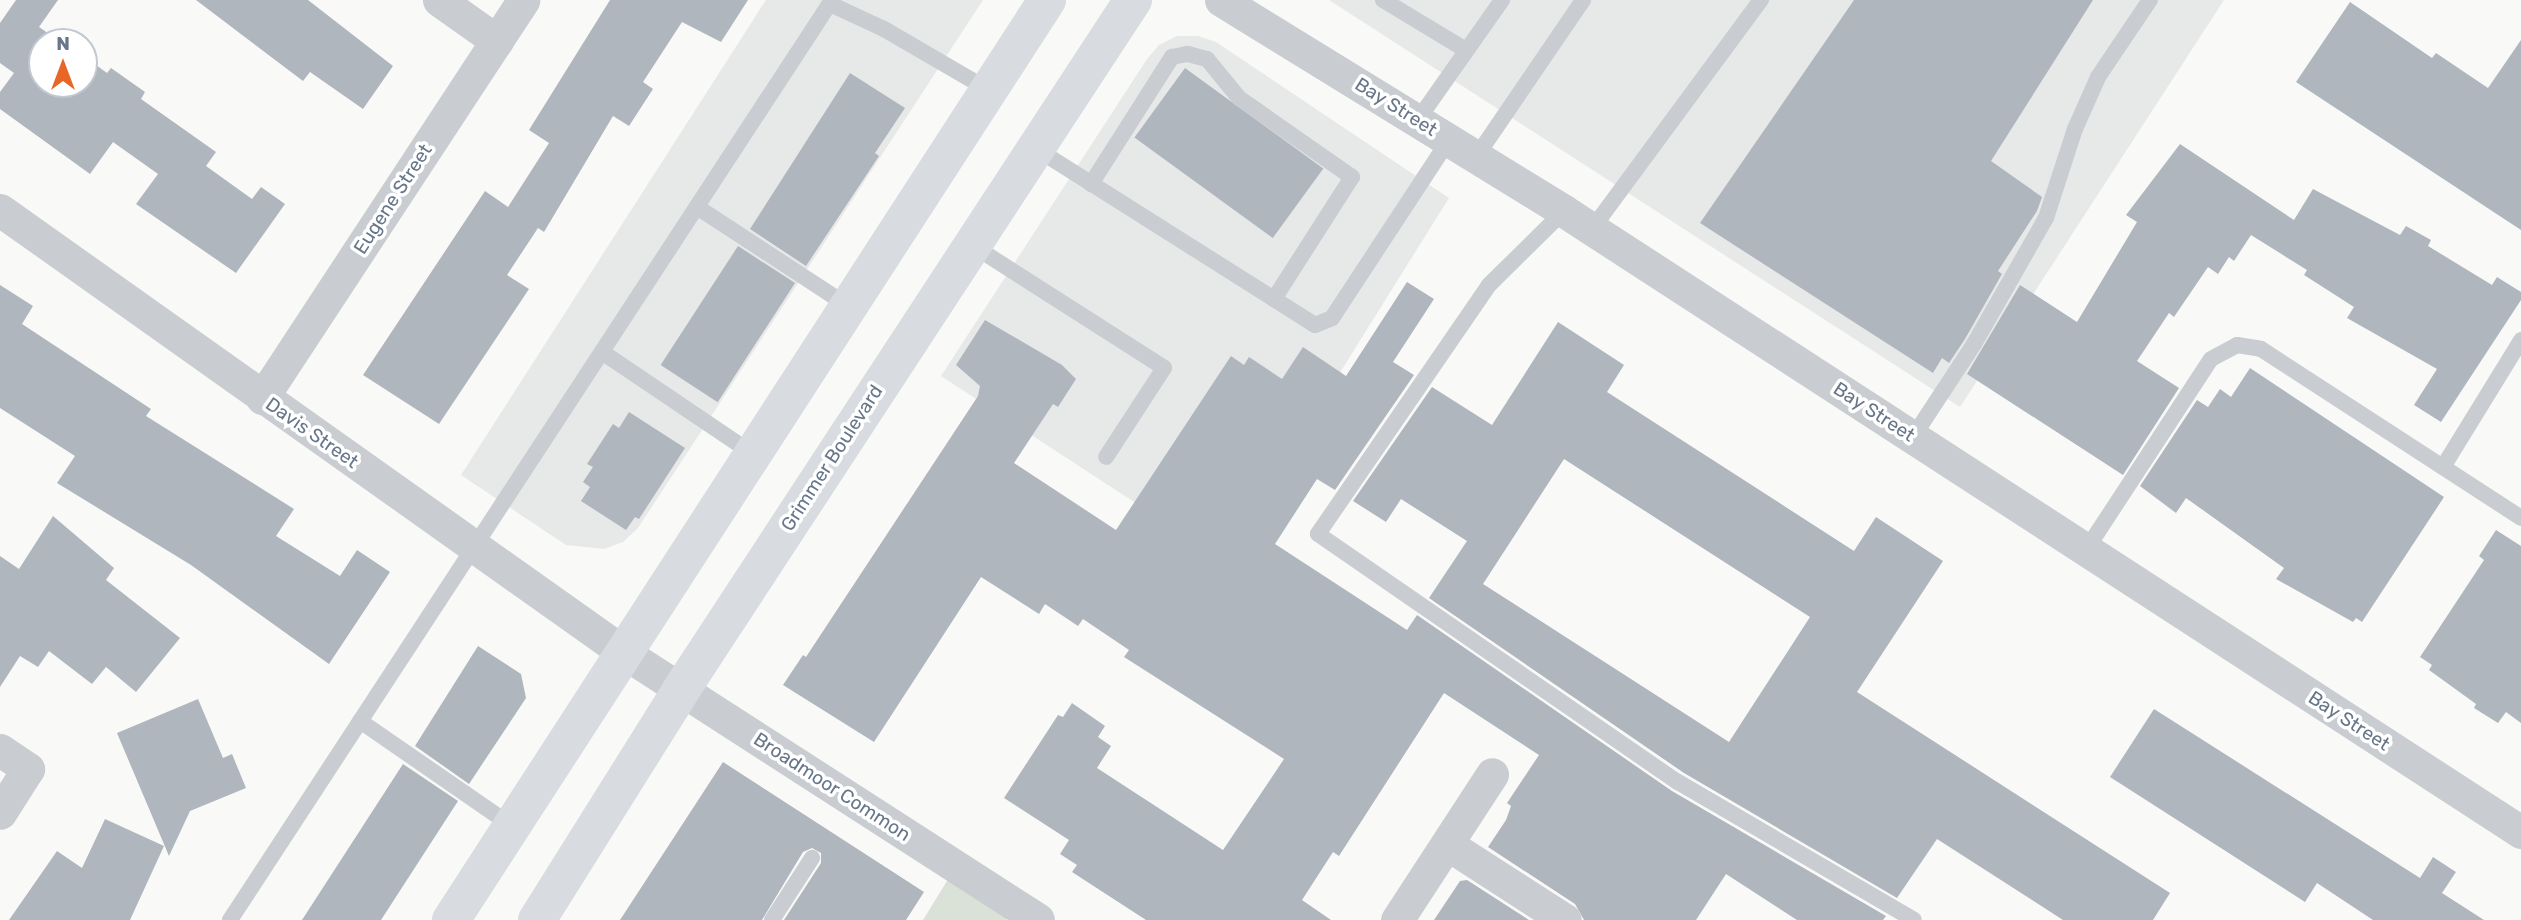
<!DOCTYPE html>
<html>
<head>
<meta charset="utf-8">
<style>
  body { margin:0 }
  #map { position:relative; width:2521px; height:920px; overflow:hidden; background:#f9f9f7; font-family:Rubik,sans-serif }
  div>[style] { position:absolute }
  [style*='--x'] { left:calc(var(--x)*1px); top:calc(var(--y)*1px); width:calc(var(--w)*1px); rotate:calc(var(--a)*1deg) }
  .built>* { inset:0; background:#e7e8e8 }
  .green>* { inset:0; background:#dae1d7 }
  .building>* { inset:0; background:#b0b6be; transform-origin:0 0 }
  .lane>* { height:16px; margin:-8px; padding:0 8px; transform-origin:8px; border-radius:8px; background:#c9ccd0 }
  .street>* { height:33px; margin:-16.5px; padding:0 16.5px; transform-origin:16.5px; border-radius:16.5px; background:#c9ccd0 }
  .secondary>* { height:38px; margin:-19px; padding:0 19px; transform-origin:19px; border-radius:19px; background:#d8dbe0 }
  span { translate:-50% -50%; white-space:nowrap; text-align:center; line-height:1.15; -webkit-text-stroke:7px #fff; paint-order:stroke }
  .street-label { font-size:19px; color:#677689 }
  .north { position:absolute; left:28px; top:28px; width:70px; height:70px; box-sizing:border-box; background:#fff; border:2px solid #c2c8d0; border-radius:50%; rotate:0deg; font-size:19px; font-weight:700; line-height:28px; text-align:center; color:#677689 }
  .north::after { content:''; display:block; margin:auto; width:24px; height:32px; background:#e96726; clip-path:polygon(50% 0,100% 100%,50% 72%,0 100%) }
</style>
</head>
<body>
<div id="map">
  <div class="built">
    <div style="clip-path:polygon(766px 0,983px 0,638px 528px,623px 542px,604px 549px,566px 545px,461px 475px)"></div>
    <div style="clip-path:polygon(1329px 0,2224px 0,1960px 407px)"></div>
    <div style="clip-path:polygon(1177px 36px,1198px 36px,1216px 42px,1449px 198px,1223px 560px,941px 376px,1147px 59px,1159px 45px)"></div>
  </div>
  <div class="green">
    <div style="clip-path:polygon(955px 868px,1015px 905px,1006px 920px,923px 920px)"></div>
  </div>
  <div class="building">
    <div style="clip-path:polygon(16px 0,58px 0,39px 27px,61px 42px,42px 42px,42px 84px,84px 84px,85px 57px,107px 73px,111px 68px,145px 92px,141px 99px,216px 152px,206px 166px,252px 199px,261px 187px,285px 204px,236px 273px,136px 204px,158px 174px,113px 142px,90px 174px,0 109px,0 92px,14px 73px,0 63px,0 23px)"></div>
    <div style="clip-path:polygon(196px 0,308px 0,393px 66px,363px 109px,310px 72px,303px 81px)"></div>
    <div style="clip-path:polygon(610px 0,748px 0,721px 42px,682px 22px,643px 82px,653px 89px,629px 126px,613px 116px,544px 232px,538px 228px,507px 275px,529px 289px,439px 424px,363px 375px,485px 191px,508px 207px,549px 143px,529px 130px)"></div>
    <div style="clip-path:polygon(1854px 0,2093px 0,1991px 161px,2042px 197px,2037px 211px,1998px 271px,2002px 274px,1965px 339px,1949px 363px,1942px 358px,1933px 373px,1700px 223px)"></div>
    <div style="clip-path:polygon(2350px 2px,2432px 58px,2436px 53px,2488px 88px,2521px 40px,2521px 230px,2296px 82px)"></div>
    <div style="left:1185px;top:68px;width:171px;height:86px;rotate:36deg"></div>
    <div style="clip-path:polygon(850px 73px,905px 108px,875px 153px,879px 156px,806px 266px,750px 229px)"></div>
    <div style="clip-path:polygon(2180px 144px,2294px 220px,2313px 189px,2400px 235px,2406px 226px,2431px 240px,2428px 246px,2492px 285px,2497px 277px,2521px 292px,2521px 300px,2441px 422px,2414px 405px,2437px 369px,2347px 318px,2354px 307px,2304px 275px,2307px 270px,2251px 235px,2234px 261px,2229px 257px,2218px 274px,2208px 267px,2174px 317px,2169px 313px,2137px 361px,2179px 388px,2123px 475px,1967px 374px,2020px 285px,2077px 322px,2137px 222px,2126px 215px)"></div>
    <div style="left:738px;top:246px;width:68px;height:142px;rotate:33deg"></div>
    <div style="clip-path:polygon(1407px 282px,1434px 299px,1393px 362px,1414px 375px,1335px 490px,1317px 479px,1275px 544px,1407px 630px,1417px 615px,1672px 791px,1886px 916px,1883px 920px,1797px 920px,1726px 874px,1696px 920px,1584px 920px,1575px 904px,1488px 847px,1506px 820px,1511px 806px,1507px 803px,1539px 755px,1444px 693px,1339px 856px,1333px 852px,1302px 900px,1331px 920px,1146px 920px,1072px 872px,1077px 865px,1060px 854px,1069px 840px,1004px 798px,1058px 715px,1063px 717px,1072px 703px,1105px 726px,1098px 737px,1111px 746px,1097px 768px,1223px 850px,1284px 759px,1124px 657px,1129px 650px,1083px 619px,1078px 626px,1045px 604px,1039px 614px,981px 577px,874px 742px,783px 685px,803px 655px,806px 657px,978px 396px,980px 386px,956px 365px,985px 320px,1062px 365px,1076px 379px,1058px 407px,1053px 404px,1014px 463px,1116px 530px,1231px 356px,1244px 365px,1249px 357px,1282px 379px,1303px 347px,1346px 376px)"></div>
    <div style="clip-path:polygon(0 285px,33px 306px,22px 324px,151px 409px,146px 416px,294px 509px,276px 536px,340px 576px,357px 550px,390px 572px,329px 664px,191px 565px,57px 483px,75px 456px,0 408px)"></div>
    <div style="clip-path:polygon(evenodd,1558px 322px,1624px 365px,1607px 392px,1854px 551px,1876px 517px,1943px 561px,1857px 692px,2170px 893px,2153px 920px,2063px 920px,1937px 839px,1897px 898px,1684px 773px,1429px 598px,1467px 541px,1401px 499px,1386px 522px,1353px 501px,1432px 387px,1492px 425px,1558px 322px,1564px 459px,1810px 617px,1729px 742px,1483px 584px,1564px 459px)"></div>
    <div style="clip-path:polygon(2250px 368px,2444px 497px,2362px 622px,2356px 618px,2353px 622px,2276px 579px,2284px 568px,2186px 498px,2176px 513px,2140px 486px,2197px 400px,2208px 407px,2220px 389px,2231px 397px)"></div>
    <div style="clip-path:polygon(629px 412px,685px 448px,639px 519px,635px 517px,626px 530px,581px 501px,590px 487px,583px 482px,593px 467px,587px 464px,613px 424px,619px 428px)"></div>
    <div style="clip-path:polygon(53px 516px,114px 568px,106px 580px,180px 638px,136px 692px,106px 667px,92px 684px,49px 651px,38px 667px,20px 656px,0 687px,0 556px,19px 569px)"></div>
    <div style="clip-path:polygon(2496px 530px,2521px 546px,2521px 723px,2506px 712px,2498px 723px,2474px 708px,2476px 704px,2429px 670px,2432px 665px,2420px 657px,2484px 560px,2479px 556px)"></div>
    <div style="clip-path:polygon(478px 646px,521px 674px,526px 698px,469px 784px,415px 746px)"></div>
    <div style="clip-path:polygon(198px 699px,223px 758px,232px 754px,246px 788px,190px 811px,169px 856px,117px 733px)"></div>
    <div style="clip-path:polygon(2154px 709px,2420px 878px,2433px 857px,2456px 872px,2442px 893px,2484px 920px,2373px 920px,2317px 883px,2305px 902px,2110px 777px)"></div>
    <div style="clip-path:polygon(723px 762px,924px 892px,906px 920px,784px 920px,821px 863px,821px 853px,812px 848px,803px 852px,762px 920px,620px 920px)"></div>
    <div style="clip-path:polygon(403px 764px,458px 801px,381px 920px,302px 920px)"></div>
    <div style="clip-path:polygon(105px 819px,164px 846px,130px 920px,9px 920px,57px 851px,82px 868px)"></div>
    <div style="clip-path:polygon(1467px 880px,1529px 920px,1434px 920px,1460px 881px)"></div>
  </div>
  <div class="lane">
    <div style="--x:1383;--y:0;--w:97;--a:31.1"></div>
    <div style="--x:830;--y:4;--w:60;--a:24.8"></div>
    <div style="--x:884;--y:29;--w:119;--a:30.2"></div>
    <div style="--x:1417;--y:121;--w:148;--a:-54.9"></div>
    <div style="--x:1035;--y:148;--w:331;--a:32.3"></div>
    <div style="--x:1315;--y:325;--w:18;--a:-22"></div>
    <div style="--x:1332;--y:318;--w:213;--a:-56.7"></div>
    <div style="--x:1476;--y:157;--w:190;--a:-55.7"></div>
    <div style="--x:1091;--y:184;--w:151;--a:-57.5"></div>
    <div style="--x:1172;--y:57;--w:16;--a:-11"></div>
    <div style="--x:1188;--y:54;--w:20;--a:15"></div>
    <div style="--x:1207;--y:59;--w:50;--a:50.6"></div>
    <div style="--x:1239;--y:98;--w:138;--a:35"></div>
    <div style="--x:1352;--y:177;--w:145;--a:122.6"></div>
    <div style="--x:697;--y:207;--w:179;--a:33.2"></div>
    <div style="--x:1564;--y:211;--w:105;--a:135.4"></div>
    <div style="--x:1489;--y:285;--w:302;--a:124.5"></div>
    <div style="--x:1318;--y:534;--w:437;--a:34.6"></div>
    <div style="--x:1678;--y:782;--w:273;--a:30.3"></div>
    <div style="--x:1592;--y:229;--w:285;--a:-53.6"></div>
    <div style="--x:972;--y:245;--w:228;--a:32.6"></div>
    <div style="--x:1164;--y:368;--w:106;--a:123.1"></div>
    <div style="--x:602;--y:352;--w:182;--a:34"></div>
    <div style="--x:1913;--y:437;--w:111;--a:-56.7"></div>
    <div style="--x:1974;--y:344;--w:145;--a:-60.3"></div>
    <div style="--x:2046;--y:218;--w:94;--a:-72"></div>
    <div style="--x:2075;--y:129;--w:57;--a:-66.1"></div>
    <div style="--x:2098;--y:77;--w:93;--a:-56"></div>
    <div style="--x:2443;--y:467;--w:149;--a:-58.4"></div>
    <div style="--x:2086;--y:550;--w:228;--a:-56.8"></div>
    <div style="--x:2211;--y:359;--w:30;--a:-28"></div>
    <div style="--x:2237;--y:345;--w:24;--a:9"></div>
    <div style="--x:2261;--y:349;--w:310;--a:33"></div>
    <div style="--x:360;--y:721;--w:185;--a:34.6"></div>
    <div style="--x:230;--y:920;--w:1099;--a:-56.8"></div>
    <div style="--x:772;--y:920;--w:74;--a:-57.2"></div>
  </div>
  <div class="street">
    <div style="--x:439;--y:0;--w:71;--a:35.3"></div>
    <div style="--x:1221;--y:0;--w:403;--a:31.6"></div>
    <div style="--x:1564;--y:211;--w:1141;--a:32.98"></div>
    <div style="--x:0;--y:210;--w:767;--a:35.35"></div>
    <div style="--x:626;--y:654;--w:490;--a:32.8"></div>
    <div style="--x:262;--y:398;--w:476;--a:-56.7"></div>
    <div style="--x:0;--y:750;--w:34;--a:34"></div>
    <div style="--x:28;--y:769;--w:52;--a:122.5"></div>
    <div style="--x:1447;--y:844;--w:140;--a:32.8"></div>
    <div style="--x:1397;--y:920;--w:174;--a:-56.9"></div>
  </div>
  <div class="secondary">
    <div style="--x:451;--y:920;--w:1096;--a:-57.06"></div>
    <div style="--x:537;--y:920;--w:271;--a:-57.9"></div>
    <div style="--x:681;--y:690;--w:825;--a:-56.77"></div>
  </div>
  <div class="street-label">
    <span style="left:1396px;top:107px;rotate:32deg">Bay Street</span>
    <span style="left:393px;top:199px;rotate:-57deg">Eugene Street</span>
    <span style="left:1874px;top:412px;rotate:33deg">Bay Street</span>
    <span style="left:312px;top:433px;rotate:35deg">Davis Street</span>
    <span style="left:832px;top:458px;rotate:-57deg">Grimmer Boulevard</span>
    <span style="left:2349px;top:721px;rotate:33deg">Bay Street</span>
    <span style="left:832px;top:787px;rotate:33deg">Broadmoor Common</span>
  </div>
  <div class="north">N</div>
</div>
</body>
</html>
